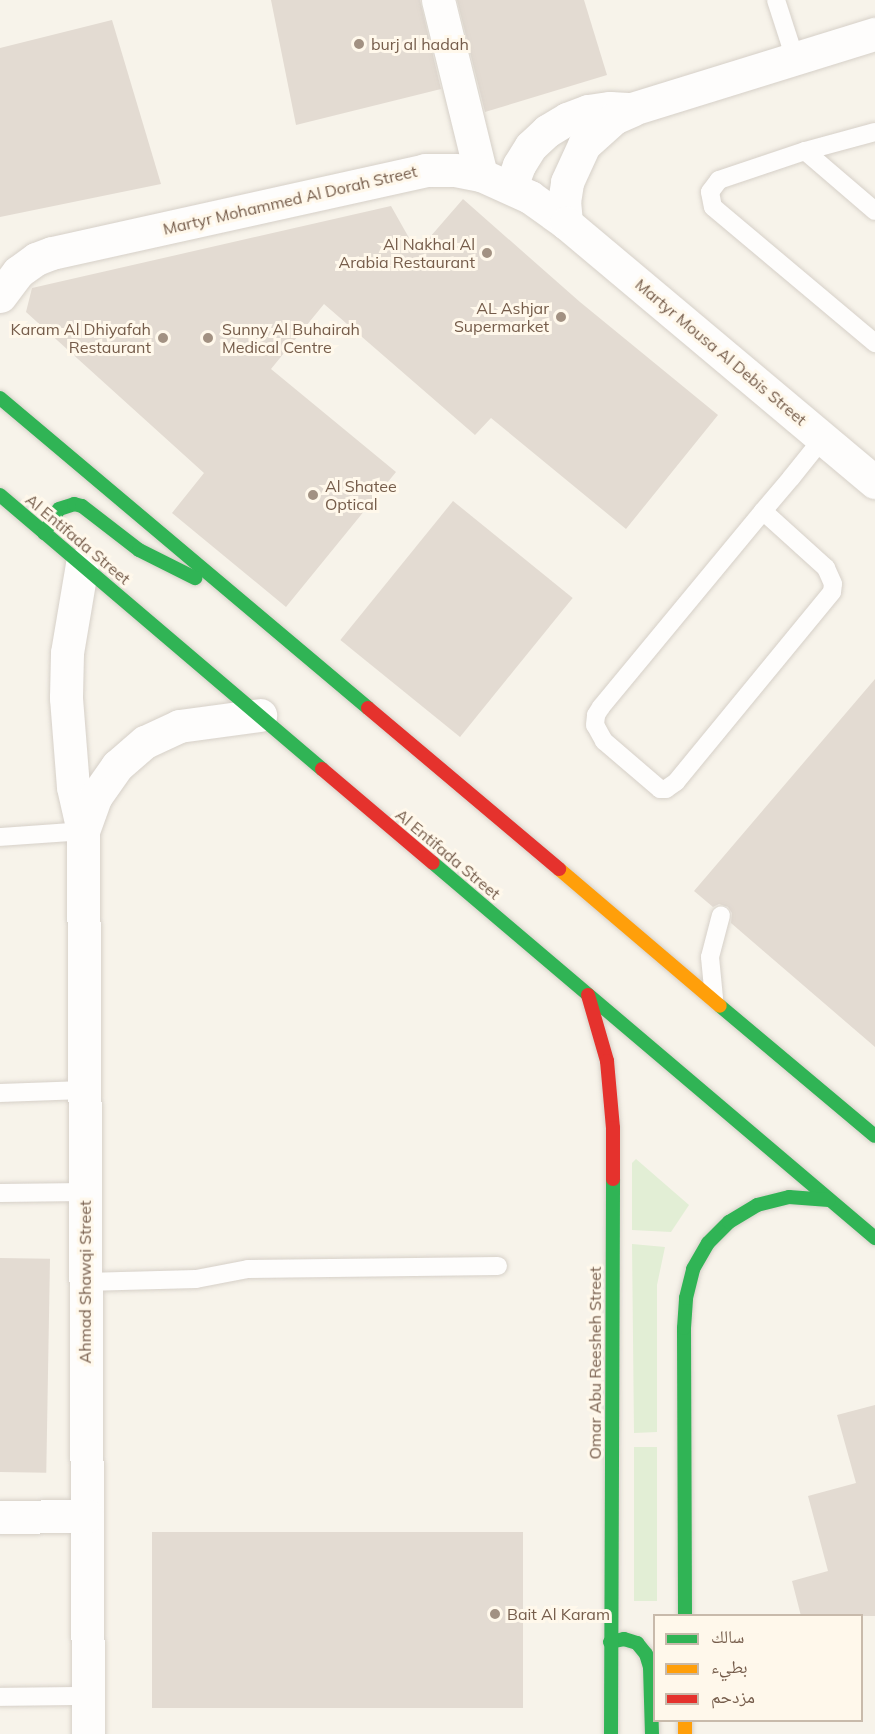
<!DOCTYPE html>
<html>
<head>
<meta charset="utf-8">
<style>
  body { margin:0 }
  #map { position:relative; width:875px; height:1734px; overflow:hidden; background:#f7f3ea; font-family:Mulish,"Noto Naskh Arabic",sans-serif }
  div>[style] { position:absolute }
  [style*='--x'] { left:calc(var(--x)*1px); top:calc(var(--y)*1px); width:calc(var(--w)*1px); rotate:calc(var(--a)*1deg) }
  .green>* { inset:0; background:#e2eed5; transform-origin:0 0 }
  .building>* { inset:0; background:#e3dbd2; transform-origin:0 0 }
  .roads { filter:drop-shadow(0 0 2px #d6d0c8) drop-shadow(0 0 2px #d6d0c8) }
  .lane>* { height:18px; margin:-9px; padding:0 9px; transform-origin:9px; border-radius:9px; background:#fefdfc }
  .street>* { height:33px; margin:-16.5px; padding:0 16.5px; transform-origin:16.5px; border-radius:16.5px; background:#fefdfc }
  .fast>* { height:14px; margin:-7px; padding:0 7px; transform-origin:7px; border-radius:7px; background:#30b455 }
  .slow>* { height:14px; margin:-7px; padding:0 7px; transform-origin:7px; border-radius:7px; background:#ff9f0a }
  .jam>* { height:14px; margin:-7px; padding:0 7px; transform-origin:7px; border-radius:7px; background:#e5322d }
  .dots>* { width:16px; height:16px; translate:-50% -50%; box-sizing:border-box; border:3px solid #fff8eb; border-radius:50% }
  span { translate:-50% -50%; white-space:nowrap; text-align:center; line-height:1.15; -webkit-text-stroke:6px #fff8eb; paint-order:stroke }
  .poi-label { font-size:16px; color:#755c4a }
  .left { translate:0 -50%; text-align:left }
  .right { translate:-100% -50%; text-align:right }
  .street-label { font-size:16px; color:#755c4a }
  .legend { position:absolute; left:653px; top:1614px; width:210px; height:108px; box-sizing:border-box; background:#fff8eb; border:2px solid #c8baab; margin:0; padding:8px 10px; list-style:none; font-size:18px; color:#755c4a }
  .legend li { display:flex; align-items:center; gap:12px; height:30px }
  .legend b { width:30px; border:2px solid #c8baab }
</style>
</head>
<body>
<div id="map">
  <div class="green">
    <div style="clip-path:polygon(636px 1159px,689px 1205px,671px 1232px,632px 1230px,632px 1163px)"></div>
    <div style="clip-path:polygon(632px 1244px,665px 1247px,657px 1285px,657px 1432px,634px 1433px)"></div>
    <div style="left:657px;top:1447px;width:154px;height:23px;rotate:90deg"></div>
  </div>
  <div class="building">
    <div style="clip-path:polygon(271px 0,420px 0,441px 89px,296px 125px)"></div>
    <div style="clip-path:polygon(457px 0,584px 0,607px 75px,485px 112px)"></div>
    <div style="clip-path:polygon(112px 20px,161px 184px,0 217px,0 48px)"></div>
    <div style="clip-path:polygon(463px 199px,580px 302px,718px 415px,626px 529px,491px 418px,475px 435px,324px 304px,271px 369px,396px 472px,286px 607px,172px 513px,204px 473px,26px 312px,32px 288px,391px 206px,417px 252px)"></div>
    <div style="left:453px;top:501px;width:154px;height:179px;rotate:39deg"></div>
    <div style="clip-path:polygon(875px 679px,875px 1047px,731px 923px,732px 913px,728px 907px,719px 904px,713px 907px,694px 891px)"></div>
    <div style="left:0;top:1258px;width:50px;height:214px;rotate:1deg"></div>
    <div style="clip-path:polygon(875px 1405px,875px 1616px,801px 1616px,792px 1581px,828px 1571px,808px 1496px,856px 1483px,837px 1415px)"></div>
    <div style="left:152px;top:1532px;width:371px;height:176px"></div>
  </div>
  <div class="roads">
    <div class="lane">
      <div style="--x:776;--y:0;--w:62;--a:72.1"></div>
      <div style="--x:875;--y:132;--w:73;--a:164.8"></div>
      <div style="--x:805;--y:151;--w:91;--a:161.4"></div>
      <div style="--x:719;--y:180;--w:15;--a:127"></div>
      <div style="--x:710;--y:192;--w:15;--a:79"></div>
      <div style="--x:713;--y:207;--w:212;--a:40"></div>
      <div style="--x:805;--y:151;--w:92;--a:40.6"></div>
      <div style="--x:763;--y:511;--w:85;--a:42.1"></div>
      <div style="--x:826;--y:568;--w:17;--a:66"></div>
      <div style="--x:833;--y:584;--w:8;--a:97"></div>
      <div style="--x:832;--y:592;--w:246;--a:129.4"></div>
      <div style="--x:676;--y:782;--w:12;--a:145"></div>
      <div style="--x:666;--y:789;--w:6;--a:180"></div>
      <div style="--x:660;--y:789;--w:74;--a:-139.4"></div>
      <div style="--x:604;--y:741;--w:18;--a:-119"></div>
      <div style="--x:595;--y:725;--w:10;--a:-84"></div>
      <div style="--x:596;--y:715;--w:9;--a:-58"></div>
      <div style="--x:601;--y:707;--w:254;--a:-50.4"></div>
      <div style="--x:763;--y:511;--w:43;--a:-49.7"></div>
      <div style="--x:791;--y:478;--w:51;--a:-51.3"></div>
      <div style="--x:0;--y:837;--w:83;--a:-4.1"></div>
      <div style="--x:714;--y:998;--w:41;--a:-95.6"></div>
      <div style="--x:710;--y:957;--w:43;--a:-75.3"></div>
      <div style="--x:0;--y:1093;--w:84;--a:-2"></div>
      <div style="--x:0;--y:1193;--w:85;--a:-0.7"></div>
      <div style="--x:85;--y:1282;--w:111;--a:-1.5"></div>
      <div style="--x:196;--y:1279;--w:53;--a:-10.9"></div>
      <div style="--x:248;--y:1269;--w:250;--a:-0.7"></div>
      <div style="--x:0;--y:1697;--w:88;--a:-0.7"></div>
    </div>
    <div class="street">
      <div style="--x:438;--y:0;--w:180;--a:76.2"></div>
      <div style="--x:511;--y:186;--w:22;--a:-69"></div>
      <div style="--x:519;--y:165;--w:22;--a:-58"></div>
      <div style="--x:531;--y:146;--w:22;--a:-43"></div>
      <div style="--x:547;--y:131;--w:23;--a:-31"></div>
      <div style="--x:567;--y:119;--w:22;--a:-21"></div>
      <div style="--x:588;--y:111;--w:22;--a:-8"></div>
      <div style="--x:610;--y:108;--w:22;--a:3"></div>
      <div style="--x:632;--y:109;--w:254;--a:-17.2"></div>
      <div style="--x:566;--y:223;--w:21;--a:-95"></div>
      <div style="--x:564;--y:202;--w:20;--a:-81"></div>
      <div style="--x:567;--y:182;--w:41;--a:-65.3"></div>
      <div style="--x:584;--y:145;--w:40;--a:-42"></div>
      <div style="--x:614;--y:118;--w:20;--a:-24"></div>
      <div style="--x:0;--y:296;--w:30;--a:-53"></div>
      <div style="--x:18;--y:272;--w:22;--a:-36"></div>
      <div style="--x:36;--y:259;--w:17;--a:-21"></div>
      <div style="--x:52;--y:253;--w:382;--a:-12.5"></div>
      <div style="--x:425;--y:170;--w:30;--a:0"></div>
      <div style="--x:455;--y:170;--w:26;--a:11"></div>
      <div style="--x:481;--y:175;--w:54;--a:24.2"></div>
      <div style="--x:530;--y:197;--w:44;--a:35.8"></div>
      <div style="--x:566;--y:223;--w:403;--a:40"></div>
      <div style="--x:82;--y:564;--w:90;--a:99.6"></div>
      <div style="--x:67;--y:653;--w:45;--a:91.3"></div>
      <div style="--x:66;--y:698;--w:89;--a:85.5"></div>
      <div style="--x:73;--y:787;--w:45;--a:77.2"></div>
      <div style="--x:83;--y:831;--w:903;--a:89.68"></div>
      <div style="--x:83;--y:831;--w:37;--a:-70"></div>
      <div style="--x:96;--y:796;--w:37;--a:-55"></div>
      <div style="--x:117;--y:766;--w:37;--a:-41"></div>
      <div style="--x:145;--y:742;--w:38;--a:-25"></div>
      <div style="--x:179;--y:726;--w:82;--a:-7.7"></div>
      <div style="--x:0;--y:1517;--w:87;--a:-0.7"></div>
    </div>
    <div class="fast">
      <div style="--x:0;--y:398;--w:481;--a:40.1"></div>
      <div style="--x:0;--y:495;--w:423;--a:40.4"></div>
      <div style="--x:44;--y:533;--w:28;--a:-58"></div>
      <div style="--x:59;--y:509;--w:16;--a:-18"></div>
      <div style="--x:74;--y:504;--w:8;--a:14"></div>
      <div style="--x:82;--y:506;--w:72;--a:37.7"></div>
      <div style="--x:139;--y:550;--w:63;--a:26.6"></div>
      <div style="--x:433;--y:863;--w:580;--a:40.31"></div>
      <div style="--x:720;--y:1006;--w:202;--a:40"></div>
      <div style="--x:685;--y:1616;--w:288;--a:-90.2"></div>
      <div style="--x:684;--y:1328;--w:30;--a:-86"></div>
      <div style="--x:686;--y:1298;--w:30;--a:-76"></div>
      <div style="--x:693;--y:1269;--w:30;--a:-60"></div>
      <div style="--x:708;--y:1243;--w:30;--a:-45"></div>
      <div style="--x:729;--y:1222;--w:33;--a:-31"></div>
      <div style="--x:757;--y:1205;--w:33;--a:-14"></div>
      <div style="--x:789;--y:1197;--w:40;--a:4.3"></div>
      <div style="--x:610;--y:1642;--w:14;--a:-12"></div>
      <div style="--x:624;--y:1639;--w:14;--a:17"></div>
      <div style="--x:637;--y:1643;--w:14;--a:51"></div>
      <div style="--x:646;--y:1654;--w:14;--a:73"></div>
      <div style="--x:650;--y:1667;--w:67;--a:88.3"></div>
      <div style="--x:611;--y:1734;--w:555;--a:-89.79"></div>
    </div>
    <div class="slow">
      <div style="--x:559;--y:869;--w:211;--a:40.4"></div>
      <div style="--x:685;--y:1720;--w:14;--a:90"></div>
    </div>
    <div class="jam">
      <div style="--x:368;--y:708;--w:250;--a:40.1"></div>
      <div style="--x:322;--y:769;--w:145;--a:40.3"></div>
      <div style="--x:588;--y:995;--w:69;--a:73.9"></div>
      <div style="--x:607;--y:1061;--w:67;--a:84.9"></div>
      <div style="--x:613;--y:1128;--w:51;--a:90"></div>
    </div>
  </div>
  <div class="dots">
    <div style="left:359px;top:44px;background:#a29182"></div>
    <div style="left:487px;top:253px;background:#a29182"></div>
    <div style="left:561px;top:317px;background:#a29182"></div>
    <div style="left:163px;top:338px;background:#a29182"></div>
    <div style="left:208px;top:338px;background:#a29182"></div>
    <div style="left:313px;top:495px;background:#a29182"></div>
    <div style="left:495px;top:1614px;background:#a29182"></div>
  </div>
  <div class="poi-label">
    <span class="left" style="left:371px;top:44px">burj al hadah</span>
    <span class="right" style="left:475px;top:253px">Al Nakhal Al<br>Arabia Restaurant</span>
    <span class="right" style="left:549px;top:317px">AL Ashjar<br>Supermarket</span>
    <span class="right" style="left:151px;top:338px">Karam Al Dhiyafah<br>Restaurant</span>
    <span class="left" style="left:222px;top:338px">Sunny Al Buhairah<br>Medical Centre</span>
    <span class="left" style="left:325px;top:495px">Al Shatee<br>Optical</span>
    <span class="left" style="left:507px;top:1614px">Bait Al Karam</span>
  </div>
  <div class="street-label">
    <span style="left:290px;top:200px;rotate:-13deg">Martyr Mohammed Al Dorah Street</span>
    <span style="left:721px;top:352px;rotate:40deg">Martyr Mousa Al Debis Street</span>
    <span style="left:78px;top:539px;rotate:40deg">Al Entifada Street</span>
    <span style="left:448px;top:854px;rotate:40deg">Al Entifada Street</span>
    <span style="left:85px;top:1282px;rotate:-90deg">Ahmad Shawqi Street</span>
    <span style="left:595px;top:1363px;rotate:-90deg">Omar Abu Reesheh Street</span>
  </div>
  <ul class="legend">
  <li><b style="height:8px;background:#30b455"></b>سالك</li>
  <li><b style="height:8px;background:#ff9f0a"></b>بطيء</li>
  <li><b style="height:8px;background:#e5322d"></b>مزدحم</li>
  </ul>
</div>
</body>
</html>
